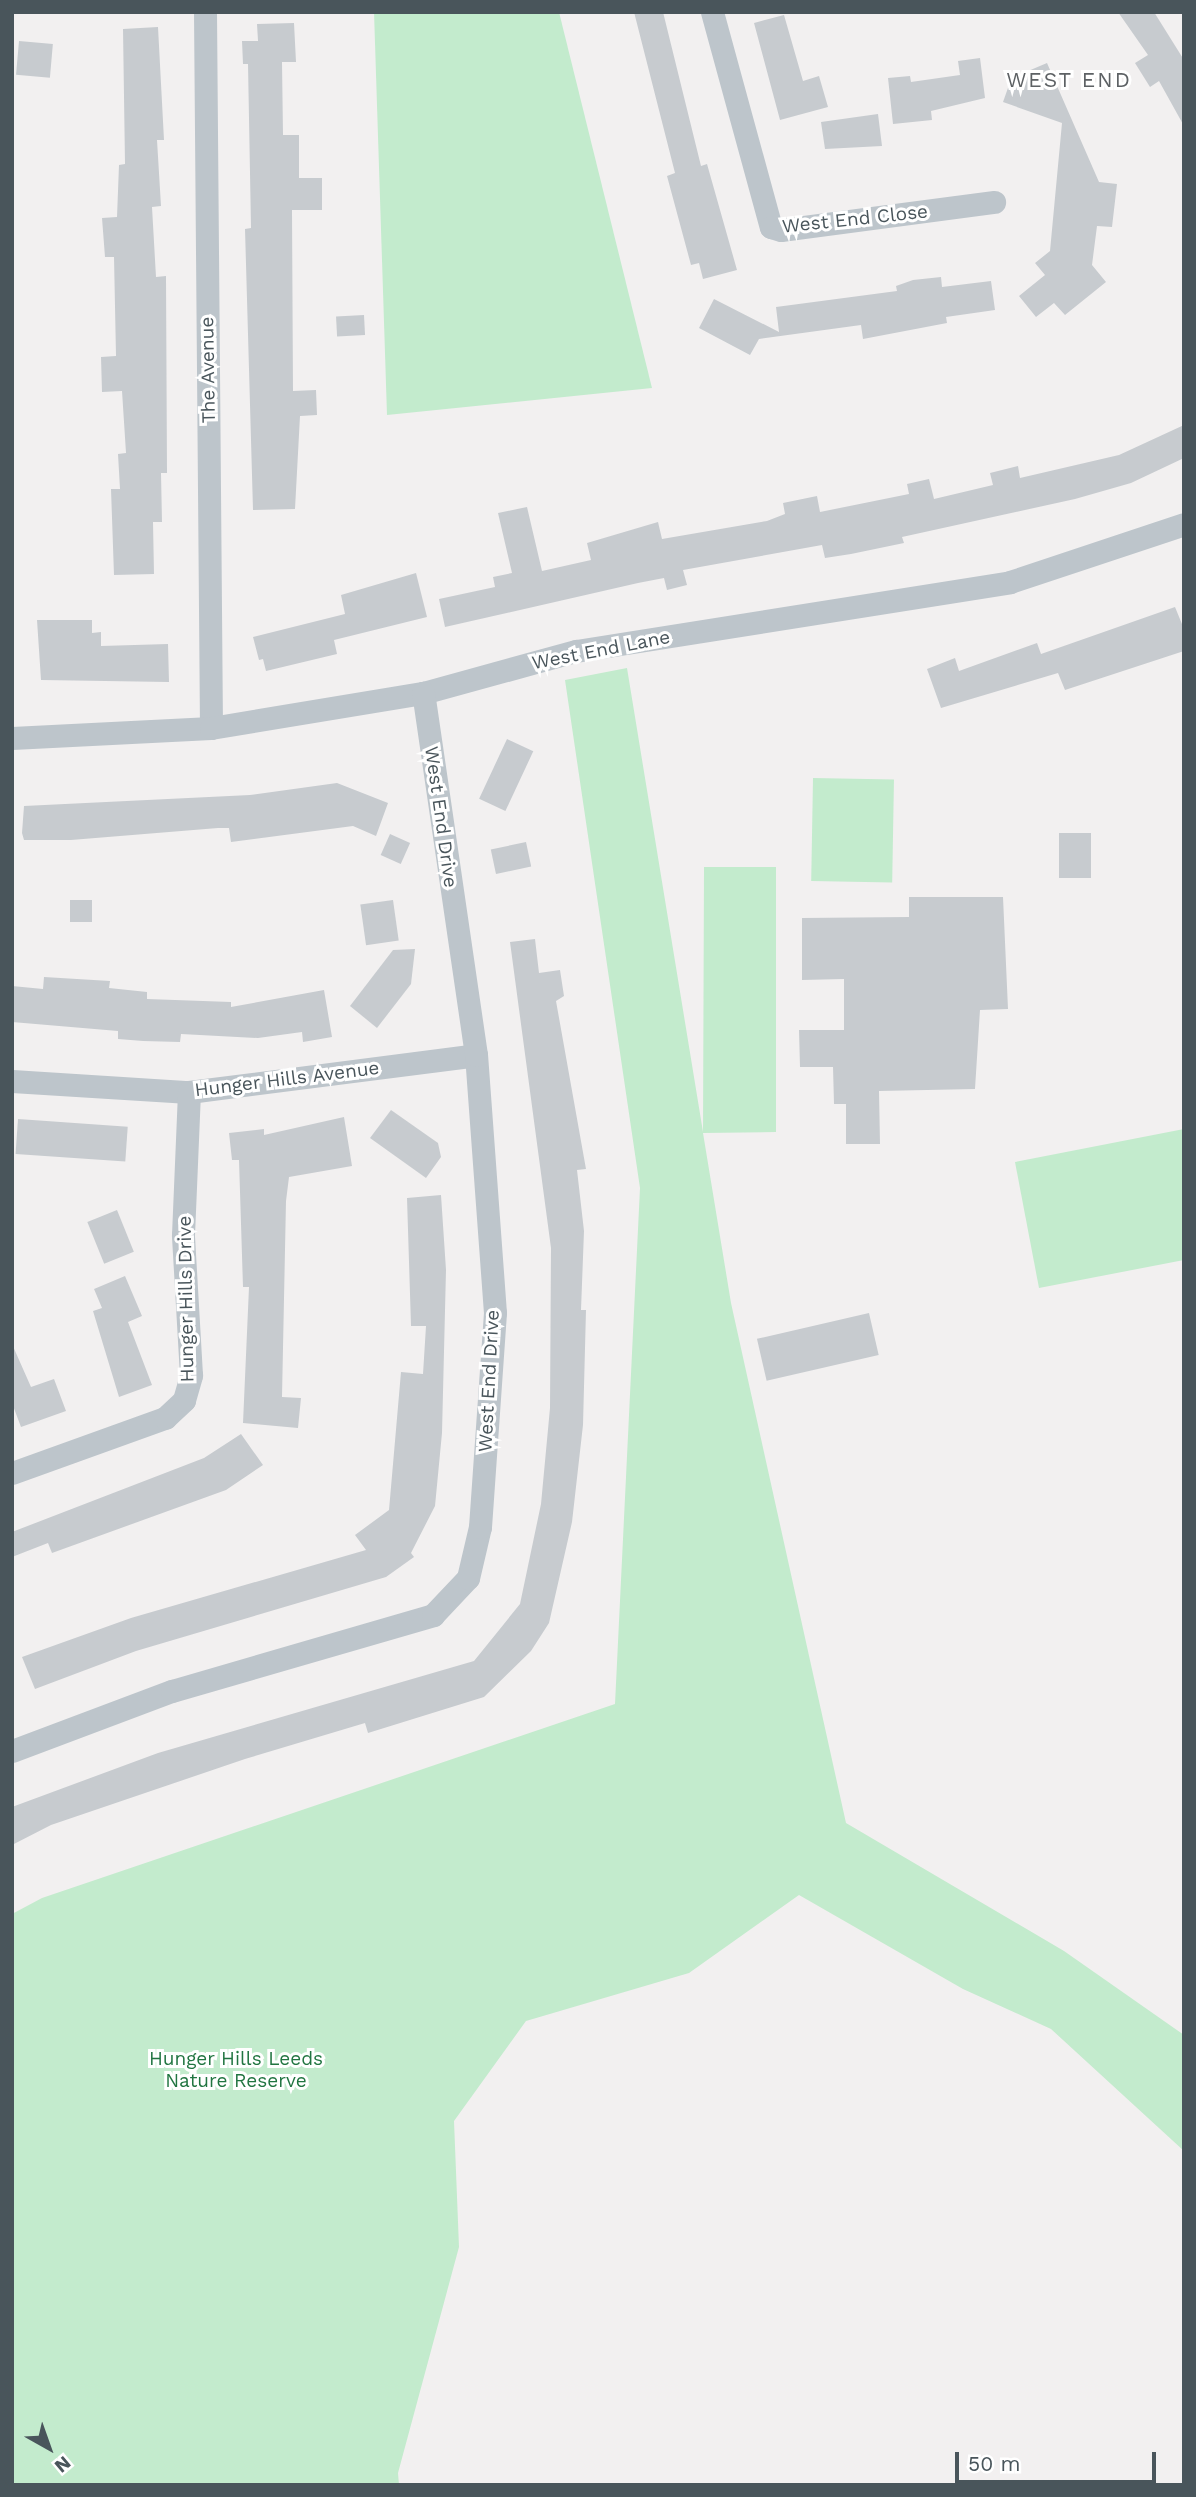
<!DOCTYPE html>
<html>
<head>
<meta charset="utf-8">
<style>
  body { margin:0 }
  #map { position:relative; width:1196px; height:2497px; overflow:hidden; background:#f2f0f0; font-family:"Work Sans",sans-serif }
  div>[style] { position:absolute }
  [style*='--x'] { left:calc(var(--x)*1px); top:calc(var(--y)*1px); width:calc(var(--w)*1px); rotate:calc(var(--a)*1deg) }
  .green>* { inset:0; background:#c3ebcd; transform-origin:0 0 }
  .building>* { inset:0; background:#c7cbcf; transform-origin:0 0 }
  .minor>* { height:23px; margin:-11.5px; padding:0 11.5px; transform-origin:11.5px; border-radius:11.5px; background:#bdc5cb }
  span { translate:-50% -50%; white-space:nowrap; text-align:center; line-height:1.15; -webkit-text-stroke:6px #fff; paint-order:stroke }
  .street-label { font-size:19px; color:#49555b }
  .park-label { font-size:19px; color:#217541 }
  .neighbourhood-label { font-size:21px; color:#5d6164; letter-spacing:2px }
  .frame { position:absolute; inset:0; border:14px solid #49555b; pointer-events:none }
  .north { position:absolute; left:14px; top:2413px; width:70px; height:70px; -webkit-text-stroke:5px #fff; paint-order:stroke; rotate:140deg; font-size:19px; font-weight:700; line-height:28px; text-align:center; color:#49555b }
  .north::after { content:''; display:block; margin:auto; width:24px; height:32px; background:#49555b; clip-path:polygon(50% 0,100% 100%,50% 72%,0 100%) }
  .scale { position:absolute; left:955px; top:2452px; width:201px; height:32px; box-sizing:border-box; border:4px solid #49555b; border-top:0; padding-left:9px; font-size:21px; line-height:24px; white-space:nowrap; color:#49555b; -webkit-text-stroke:5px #fff; paint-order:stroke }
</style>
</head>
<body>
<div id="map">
  <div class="green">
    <div style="clip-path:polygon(374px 12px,559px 12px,652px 388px,387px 415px)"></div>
    <div style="clip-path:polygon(627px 668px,703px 1132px,704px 867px,776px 867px,776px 1132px,703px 1133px,731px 1303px,846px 1823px,1064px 1951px,1184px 2035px,1184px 2151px,1051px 2029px,963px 1989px,799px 1895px,689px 1973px,526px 2021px,454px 2121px,459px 2247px,398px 2473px,399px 2485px,12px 2485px,12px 1914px,42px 1898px,615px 1704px,640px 1188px,565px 680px)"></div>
    <div style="left:813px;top:778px;width:81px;height:103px;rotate:1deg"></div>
    <div style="clip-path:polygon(1184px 1129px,1184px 1260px,1039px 1288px,1015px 1162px)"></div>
  </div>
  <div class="building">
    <div style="clip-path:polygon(634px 12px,663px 12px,701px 166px,707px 164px,737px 270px,703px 279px,699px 263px,691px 265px,667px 176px,675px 173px)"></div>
    <div style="clip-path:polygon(1118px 12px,1154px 12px,1184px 60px,1184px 126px,1159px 81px,1150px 87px,1135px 63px,1148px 55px)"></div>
    <div style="clip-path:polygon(784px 15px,803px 81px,819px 76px,828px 107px,780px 120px,754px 23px)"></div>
    <div style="clip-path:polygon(294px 23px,296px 62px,282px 62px,283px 135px,299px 135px,299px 178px,322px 178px,322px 210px,292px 210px,293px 391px,316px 390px,317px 415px,300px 416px,295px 509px,253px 510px,245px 229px,251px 228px,248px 64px,243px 64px,242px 41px,258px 41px,257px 24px)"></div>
    <div style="clip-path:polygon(158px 27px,164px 140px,157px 140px,161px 206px,152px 207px,156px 277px,166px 276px,167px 473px,161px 473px,162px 522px,153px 522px,154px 574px,114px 575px,111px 489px,120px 489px,118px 454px,126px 453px,122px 391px,102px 392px,101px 357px,116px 356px,114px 257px,105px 257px,102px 218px,117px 217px,119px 165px,125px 164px,123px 29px)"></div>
    <div style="left:19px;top:41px;width:34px;height:34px;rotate:5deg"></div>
    <div style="clip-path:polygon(980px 58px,985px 98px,931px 111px,932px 120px,893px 124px,888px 78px,910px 76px,911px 82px,960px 75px,958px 61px)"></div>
    <div style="clip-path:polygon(1047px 63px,1099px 182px,1117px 184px,1112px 227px,1097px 226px,1092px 265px,1106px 282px,1065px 315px,1054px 303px,1036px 317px,1019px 296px,1045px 275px,1035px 263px,1050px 251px,1062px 123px,1003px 102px,1014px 71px,1021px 74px)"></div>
    <div style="clip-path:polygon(878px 114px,882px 146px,825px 149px,821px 122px)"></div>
    <div style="clip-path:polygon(941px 277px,942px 287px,991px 281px,995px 310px,946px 317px,947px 323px,863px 339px,861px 325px,759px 339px,750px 355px,699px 328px,714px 299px,779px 332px,776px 307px,897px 291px,896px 286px,913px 280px)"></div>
    <div style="left:364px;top:315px;width:20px;height:28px;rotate:87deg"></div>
    <div style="clip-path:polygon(1184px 425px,1184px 458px,1131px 483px,1075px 499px,902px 537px,904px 543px,851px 554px,825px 558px,822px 545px,683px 570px,687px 585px,667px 590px,664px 578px,638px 583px,445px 627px,439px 599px,495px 587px,493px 577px,512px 573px,498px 513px,527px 507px,542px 571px,591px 560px,587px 543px,658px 522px,662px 539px,767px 521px,785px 514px,783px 503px,817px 496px,820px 512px,909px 494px,907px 484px,929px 479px,934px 499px,993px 485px,990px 473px,1018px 466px,1020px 478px,1119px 455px)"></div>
    <div style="clip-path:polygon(416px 573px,427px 617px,334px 640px,337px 654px,266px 671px,263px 659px,259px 660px,253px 637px,345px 614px,341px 595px)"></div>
    <div style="clip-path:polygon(1175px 607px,1184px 629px,1184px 651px,1065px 690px,1058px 673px,941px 708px,927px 669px,955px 658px,959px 671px,1037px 643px,1041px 654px)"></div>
    <div style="clip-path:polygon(37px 620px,92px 620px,92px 633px,101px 632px,101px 646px,168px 644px,169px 682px,41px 680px)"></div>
    <div style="left:507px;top:739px;width:29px;height:66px;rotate:25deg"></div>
    <div style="clip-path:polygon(337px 783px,388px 803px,376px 836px,353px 826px,231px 842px,229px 828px,218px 828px,71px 840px,24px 840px,22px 833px,24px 806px,250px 795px)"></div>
    <div style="left:1059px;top:833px;width:32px;height:45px"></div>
    <div style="left:390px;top:834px;width:22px;height:23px;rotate:24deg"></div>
    <div style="left:526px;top:842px;width:25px;height:36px;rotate:78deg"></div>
    <div style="clip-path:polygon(909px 897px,1003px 897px,1008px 1009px,980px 1010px,975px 1089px,879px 1091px,880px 1144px,846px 1144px,846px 1104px,834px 1104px,833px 1067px,800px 1067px,799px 1030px,844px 1030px,844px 979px,802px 980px,802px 918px,909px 917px)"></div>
    <div style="left:70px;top:900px;width:22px;height:22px"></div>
    <div style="left:393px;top:900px;width:41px;height:33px;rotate:82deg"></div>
    <div style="clip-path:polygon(535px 939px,539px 973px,560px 970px,564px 996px,556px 1001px,586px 1169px,577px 1170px,584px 1231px,581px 1310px,586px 1310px,583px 1425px,572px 1522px,549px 1623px,531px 1651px,484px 1697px,368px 1733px,365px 1723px,245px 1759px,51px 1825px,12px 1845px,12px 1807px,158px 1753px,474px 1661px,520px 1604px,541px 1504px,550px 1408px,551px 1248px,510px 942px)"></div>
    <div style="clip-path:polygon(415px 949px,411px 984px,377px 1028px,350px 1006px,393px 950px)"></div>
    <div style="clip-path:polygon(44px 977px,110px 981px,109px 988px,147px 992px,147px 999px,231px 1002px,231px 1007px,324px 990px,332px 1037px,303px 1042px,302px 1032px,258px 1038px,181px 1034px,180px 1042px,143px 1041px,118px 1039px,118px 1031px,12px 1022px,12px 986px,43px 989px)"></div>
    <div style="clip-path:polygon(391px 1110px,438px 1143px,441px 1157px,426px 1178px,370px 1138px)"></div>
    <div style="clip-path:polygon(344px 1117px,352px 1166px,289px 1177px,286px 1201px,282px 1397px,301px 1398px,298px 1428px,243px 1423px,249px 1287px,243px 1287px,239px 1160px,232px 1160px,229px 1133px,264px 1129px,264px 1135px)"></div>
    <div style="left:18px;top:1119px;width:110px;height:35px;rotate:4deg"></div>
    <div style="clip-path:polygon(441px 1195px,446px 1270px,442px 1433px,435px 1506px,411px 1553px,414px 1557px,386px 1577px,136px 1651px,35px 1689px,22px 1657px,131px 1618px,366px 1550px,355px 1535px,389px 1510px,401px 1372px,423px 1374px,426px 1326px,411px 1326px,407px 1198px)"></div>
    <div style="left:117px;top:1210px;width:45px;height:32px;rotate:68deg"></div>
    <div style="clip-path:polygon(125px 1276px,142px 1316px,128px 1322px,152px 1385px,119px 1397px,93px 1311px,102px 1308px,94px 1289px)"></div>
    <div style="left:869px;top:1313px;width:43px;height:115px;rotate:77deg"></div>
    <div style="clip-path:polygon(12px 1344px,31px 1387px,54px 1379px,66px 1411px,21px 1427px,12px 1403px)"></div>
    <div style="clip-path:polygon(241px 1434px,263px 1465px,226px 1490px,52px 1553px,48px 1543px,12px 1557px,12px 1532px,204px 1458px)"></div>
  </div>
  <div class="minor">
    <div style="--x:205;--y:12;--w:716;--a:89.52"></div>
    <div style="--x:712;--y:12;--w:223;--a:74.7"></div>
    <div style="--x:771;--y:227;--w:10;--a:17"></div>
    <div style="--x:781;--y:230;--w:215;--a:-7.5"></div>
    <div style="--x:12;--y:738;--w:199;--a:-2.9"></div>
    <div style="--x:211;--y:728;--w:215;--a:-9.4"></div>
    <div style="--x:423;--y:693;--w:159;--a:-15.4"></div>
    <div style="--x:576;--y:651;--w:439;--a:-9"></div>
    <div style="--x:1010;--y:582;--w:183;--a:-18.4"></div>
    <div style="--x:12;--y:1081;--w:177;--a:3.6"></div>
    <div style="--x:189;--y:1092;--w:289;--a:-7.3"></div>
    <div style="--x:12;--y:1473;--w:163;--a:-19.8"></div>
    <div style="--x:165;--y:1418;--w:26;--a:-43"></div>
    <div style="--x:184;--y:1400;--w:26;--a:-74"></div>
    <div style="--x:191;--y:1375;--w:140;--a:-93.3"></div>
    <div style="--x:183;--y:1235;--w:143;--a:-87.6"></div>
    <div style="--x:12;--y:1751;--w:171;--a:-20.6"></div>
    <div style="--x:172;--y:1691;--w:272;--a:-16.2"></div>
    <div style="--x:433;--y:1615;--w:51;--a:-46.6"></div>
    <div style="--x:468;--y:1578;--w:52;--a:-76.8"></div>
    <div style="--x:480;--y:1527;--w:215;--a:-86"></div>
    <div style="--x:495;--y:1313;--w:259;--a:-94.2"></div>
    <div style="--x:476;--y:1055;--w:366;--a:-98.3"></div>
  </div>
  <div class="street-label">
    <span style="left:855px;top:219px;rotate:-6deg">West End Close</span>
    <span style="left:208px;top:370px;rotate:-91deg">The Avenue</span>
    <span style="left:601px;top:650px;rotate:-11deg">West End Lane</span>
    <span style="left:441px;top:817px;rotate:82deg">West End Drive</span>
    <span style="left:287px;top:1079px;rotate:-7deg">Hunger Hills Avenue</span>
    <span style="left:186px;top:1299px;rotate:-91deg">Hunger Hills Drive</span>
    <span style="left:489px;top:1381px;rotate:-87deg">West End Drive</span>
  </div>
  <div class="park-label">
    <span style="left:236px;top:2070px">Hunger Hills Leeds<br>Nature Reserve</span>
  </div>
  <div class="neighbourhood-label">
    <span style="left:1069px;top:80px">WEST END</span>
  </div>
  <div class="frame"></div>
  <div class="north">N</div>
  <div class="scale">50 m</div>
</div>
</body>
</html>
